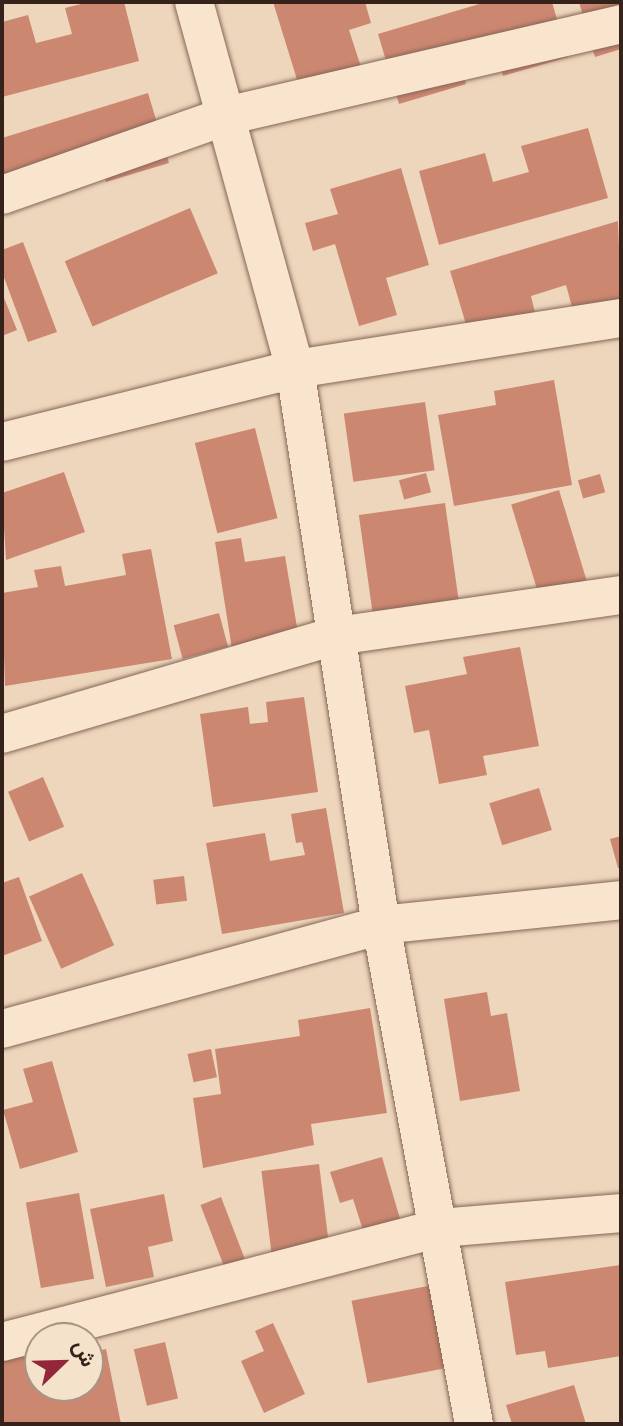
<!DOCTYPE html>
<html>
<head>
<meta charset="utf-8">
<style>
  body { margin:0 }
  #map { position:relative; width:623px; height:1426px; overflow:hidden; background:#edd6bc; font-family:"Times New Roman",Vazirmatn,serif }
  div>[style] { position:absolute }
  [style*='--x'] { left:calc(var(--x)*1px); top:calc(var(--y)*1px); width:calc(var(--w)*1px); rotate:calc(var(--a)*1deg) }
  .building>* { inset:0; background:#cc8771; transform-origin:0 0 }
  .roads { filter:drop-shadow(0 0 2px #856656) drop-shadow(0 0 2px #856656) }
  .minor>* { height:38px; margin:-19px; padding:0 19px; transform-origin:19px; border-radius:19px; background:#f9e5ce }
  span { translate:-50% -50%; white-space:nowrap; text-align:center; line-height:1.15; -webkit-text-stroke:8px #f5e2cb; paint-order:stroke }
  .frame { position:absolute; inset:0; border:4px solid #34221b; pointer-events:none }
  .north { position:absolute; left:24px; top:1322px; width:80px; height:80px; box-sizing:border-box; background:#f5e2cb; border:2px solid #a89585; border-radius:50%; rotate:67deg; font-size:22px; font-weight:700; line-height:32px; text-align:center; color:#34221b }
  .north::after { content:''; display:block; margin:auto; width:28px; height:36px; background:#942639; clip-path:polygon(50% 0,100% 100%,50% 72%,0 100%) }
</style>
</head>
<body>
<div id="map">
  <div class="building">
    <div style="clip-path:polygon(89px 2px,124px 2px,139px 61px,2px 97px,2px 22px,28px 15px,36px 43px,72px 34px,65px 8px)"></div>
    <div style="clip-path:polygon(273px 2px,365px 2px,371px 23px,349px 30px,361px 67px,299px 86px)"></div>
    <div style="clip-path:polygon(486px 2px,552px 2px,568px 57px,503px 76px,494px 49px,459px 59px,466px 84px,399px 104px,378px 34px)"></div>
    <div style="clip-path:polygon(579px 2px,621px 2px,621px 49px,595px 57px)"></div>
    <div style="clip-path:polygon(148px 93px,169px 163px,106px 182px,97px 154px,13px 208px,2px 171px,2px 138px)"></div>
    <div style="clip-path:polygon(588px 128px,608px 198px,439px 245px,419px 171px,485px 153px,493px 182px,529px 172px,521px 146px)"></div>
    <div style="clip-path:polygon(401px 168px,429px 265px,386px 278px,397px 315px,359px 326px,335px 244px,313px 251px,305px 223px,338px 214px,330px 189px)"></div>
    <div style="left:190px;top:208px;width:71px;height:136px;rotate:67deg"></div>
    <div style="clip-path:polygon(618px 221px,621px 299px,574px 314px,566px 285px,531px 296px,537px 321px,471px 341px,450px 271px)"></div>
    <div style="clip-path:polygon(23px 242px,57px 332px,28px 342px,2px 272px,2px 250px)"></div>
    <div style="clip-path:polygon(2px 293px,17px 330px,2px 336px)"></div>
    <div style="clip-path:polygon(554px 380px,572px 485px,454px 506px,438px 415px,496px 405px,494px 391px)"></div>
    <div style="left:425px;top:402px;width:69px;height:82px;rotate:82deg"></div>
    <div style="left:255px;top:428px;width:93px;height:62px;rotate:76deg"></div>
    <div style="clip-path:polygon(64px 472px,85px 532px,6px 560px,2px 493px)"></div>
    <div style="left:426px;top:473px;width:20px;height:28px;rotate:75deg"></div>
    <div style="left:600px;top:474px;width:19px;height:23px;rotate:74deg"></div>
    <div style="left:559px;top:490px;width:94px;height:50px;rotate:73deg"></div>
    <div style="left:445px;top:503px;width:104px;height:87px;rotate:82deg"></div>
    <div style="clip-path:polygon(241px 538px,245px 562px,285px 556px,299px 639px,232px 649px,215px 542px)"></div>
    <div style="clip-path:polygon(151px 549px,172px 659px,5px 686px,2px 593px,38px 587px,34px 570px,61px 566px,65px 586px,126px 575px,122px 554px)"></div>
    <div style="left:219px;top:613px;width:35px;height:47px;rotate:75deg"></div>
    <div style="clip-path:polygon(520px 647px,539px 746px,483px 756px,487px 775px,439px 784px,429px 730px,414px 733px,405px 686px,467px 674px,463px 657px)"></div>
    <div style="clip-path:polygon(304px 697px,318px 792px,213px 807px,200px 714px,248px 707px,250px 724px,268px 722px,266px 702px)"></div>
    <div style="left:43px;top:777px;width:54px;height:38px;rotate:67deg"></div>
    <div style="left:539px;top:788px;width:44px;height:52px;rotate:73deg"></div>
    <div style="clip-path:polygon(326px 808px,344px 913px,222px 934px,206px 843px,265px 833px,270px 861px,305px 855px,302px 842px,296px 843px,291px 814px)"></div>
    <div style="clip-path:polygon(621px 836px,621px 868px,618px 868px,610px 839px)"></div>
    <div style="left:82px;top:873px;width:79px;height:58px;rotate:66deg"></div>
    <div style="left:184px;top:876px;width:25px;height:31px;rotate:83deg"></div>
    <div style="clip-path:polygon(19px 877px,42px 941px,2px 956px,2px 883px)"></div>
    <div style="clip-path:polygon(487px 992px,491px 1016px,507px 1013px,520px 1091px,460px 1101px,444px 999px)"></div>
    <div style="clip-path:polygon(370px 1008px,387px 1113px,311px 1124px,314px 1145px,203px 1168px,193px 1098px,221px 1094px,215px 1049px,300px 1036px,298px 1020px)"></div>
    <div style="left:211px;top:1049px;width:29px;height:24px;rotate:78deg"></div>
    <div style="clip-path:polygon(52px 1061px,78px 1152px,20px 1169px,3px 1110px,33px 1102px,23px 1069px)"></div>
    <div style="clip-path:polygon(382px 1157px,405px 1236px,368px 1246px,353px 1199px,340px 1203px,330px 1172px)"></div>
    <div style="left:319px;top:1164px;width:89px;height:58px;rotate:83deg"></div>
    <div style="left:79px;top:1193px;width:87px;height:54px;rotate:80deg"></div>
    <div style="clip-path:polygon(164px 1194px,173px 1241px,148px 1247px,154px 1277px,106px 1287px,90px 1209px)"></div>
    <div style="left:221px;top:1197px;width:66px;height:22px;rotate:69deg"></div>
    <div style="clip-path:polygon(620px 1265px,621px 1356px,548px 1368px,545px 1351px,516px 1355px,505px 1282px)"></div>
    <div style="left:433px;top:1285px;width:84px;height:83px;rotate:79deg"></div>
    <div style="clip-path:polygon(273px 1323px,305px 1394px,264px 1413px,241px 1361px,264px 1351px,255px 1331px)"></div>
    <div style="left:165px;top:1342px;width:58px;height:32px;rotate:77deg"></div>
    <div style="clip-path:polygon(40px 1347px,40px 1386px,88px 1386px,88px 1353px,106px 1349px,121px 1424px,2px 1424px,2px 1355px)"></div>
    <div style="clip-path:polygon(574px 1385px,586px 1424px,512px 1424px,506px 1405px)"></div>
  </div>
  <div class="roads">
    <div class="minor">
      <div style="--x:194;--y:2;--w:381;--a:74.6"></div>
      <div style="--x:295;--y:369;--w:563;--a:81.21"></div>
      <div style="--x:381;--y:925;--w:508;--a:79.44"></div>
      <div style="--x:2;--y:195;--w:238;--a:-19.4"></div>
      <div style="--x:226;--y:116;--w:406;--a:-13.1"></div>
      <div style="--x:2;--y:442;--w:302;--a:-14"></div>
      <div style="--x:295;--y:369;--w:330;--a:-8.9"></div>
      <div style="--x:2;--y:734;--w:348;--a:-16.4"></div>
      <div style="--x:336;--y:636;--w:288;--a:-8.2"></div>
      <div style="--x:2;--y:1029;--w:393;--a:-15.3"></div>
      <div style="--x:381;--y:925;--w:241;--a:-5.9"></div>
      <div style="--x:2;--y:1342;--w:453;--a:-14.6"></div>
      <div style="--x:440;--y:1228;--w:182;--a:-4.7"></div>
    </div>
  </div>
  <div class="frame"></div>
  <div class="north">ش</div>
</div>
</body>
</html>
